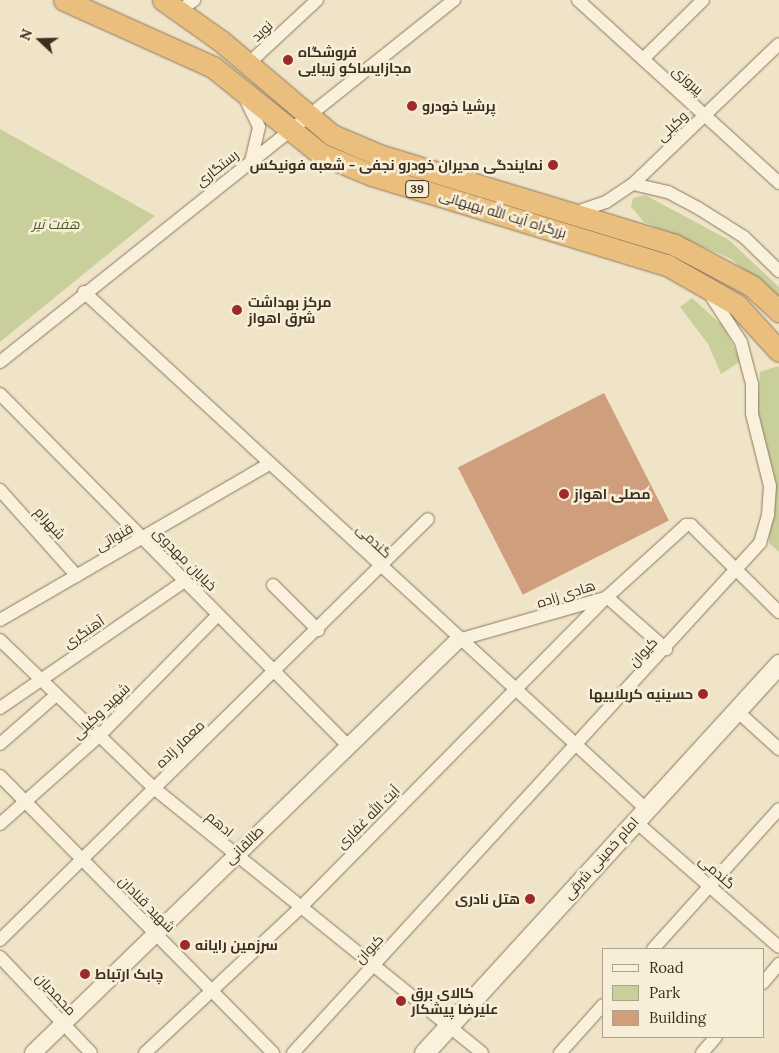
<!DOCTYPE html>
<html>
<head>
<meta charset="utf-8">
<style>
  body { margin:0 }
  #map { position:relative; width:779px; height:1053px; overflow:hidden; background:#f0e4c8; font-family:Lora,Cairo,serif }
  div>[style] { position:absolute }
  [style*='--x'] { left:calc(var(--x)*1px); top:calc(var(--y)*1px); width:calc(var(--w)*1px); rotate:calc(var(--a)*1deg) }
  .green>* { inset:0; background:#c9cf9b }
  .building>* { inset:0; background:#cf9f7d; transform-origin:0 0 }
  .roads { filter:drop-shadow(0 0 1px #8d765c) drop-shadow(0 0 1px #8d765c) }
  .minor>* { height:12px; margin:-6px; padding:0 6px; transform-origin:6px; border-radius:6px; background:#faf1dc }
  .tertiary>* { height:16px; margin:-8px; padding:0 8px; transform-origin:8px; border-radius:8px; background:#faf1dc }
  .secondary>* { height:19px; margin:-9.5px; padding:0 9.5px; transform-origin:9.5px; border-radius:9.5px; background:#faf1dc }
  .trunk>* { height:21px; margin:-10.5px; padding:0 10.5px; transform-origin:10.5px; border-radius:10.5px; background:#eabe7c }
  .dots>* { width:14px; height:14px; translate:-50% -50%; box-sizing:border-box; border:2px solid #f7eed8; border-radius:50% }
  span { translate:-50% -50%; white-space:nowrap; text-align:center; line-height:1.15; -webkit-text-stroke:5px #f7eed8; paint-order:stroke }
  .shield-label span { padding:1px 4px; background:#f7eed8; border:1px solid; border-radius:4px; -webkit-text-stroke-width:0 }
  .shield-label { font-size:12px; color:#3d2e20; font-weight:700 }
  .street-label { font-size:14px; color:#3d2e20 }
  .poi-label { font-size:14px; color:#3d2e20; font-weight:700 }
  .left { translate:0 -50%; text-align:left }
  .right { translate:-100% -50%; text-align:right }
  .park-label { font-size:14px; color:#4d5a26; font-style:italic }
  .legend { position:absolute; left:602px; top:948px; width:162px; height:90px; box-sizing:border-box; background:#f7eed8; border:1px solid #ada18e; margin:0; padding:6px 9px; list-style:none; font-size:15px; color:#3d2e20 }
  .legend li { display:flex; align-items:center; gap:10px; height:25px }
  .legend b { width:25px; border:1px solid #ada18e }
  .north { position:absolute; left:15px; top:15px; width:50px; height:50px; -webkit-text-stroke:4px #f7eed8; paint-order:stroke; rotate:291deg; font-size:14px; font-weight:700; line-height:20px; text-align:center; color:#3d2e20 }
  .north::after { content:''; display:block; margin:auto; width:18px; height:22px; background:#3d2e20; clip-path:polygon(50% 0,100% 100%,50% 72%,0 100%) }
</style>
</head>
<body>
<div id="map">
  <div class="green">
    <div style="clip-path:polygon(0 129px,155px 216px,0 342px)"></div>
    <div style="clip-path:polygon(645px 195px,729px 240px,779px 287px,779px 299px,731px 259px,644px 222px,631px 207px,633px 198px)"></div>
    <div style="clip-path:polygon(692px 298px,723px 326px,741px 361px,721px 374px,708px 344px,680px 307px)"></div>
    <div style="clip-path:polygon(778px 366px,779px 368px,779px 552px,769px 543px,773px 471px,757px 417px,760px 372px)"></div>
  </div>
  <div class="building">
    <div style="left:604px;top:393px;width:143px;height:164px;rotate:63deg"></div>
  </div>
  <div class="roads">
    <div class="minor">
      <div style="--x:578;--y:0;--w:272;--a:42.3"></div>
      <div style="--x:179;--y:11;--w:19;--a:-36"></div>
      <div style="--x:643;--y:59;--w:84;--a:-44.5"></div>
      <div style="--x:248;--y:64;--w:94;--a:-42.8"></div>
      <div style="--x:245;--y:98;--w:32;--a:64"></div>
      <div style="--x:259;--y:127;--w:35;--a:103"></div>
      <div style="--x:633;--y:184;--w:36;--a:13"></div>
      <div style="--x:668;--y:192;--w:34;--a:28"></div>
      <div style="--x:698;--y:208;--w:54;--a:32.2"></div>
      <div style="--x:744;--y:237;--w:49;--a:44.2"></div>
      <div style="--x:574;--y:213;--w:34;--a:-19"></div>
      <div style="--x:606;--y:202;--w:32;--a:-34"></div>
      <div style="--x:633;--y:184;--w:202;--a:-43.8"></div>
      <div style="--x:84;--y:292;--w:764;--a:42.61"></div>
      <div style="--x:0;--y:362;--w:581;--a:-38.57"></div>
      <div style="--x:0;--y:394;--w:495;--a:45.3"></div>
      <div style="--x:0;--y:490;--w:115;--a:48.2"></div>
      <div style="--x:273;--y:585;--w:64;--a:45"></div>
      <div style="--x:607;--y:597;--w:79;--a:41.4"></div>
      <div style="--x:0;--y:620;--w:311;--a:-30.1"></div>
      <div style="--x:0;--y:640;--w:215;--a:43.9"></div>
      <div style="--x:155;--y:789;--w:420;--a:38.9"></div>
      <div style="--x:458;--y:640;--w:153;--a:-15.9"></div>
      <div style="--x:0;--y:708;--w:224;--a:-34.5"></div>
      <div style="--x:737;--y:711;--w:57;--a:42.1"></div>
      <div style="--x:0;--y:744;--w:73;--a:-41.1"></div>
      <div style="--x:0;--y:776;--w:389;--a:45.4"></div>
      <div style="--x:635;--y:821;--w:191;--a:41.2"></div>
      <div style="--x:0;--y:824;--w:131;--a:-41.6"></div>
      <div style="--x:98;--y:737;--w:171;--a:-45.5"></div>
      <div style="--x:0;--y:940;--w:600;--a:-44.53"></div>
      <div style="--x:653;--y:949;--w:188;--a:-48"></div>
      <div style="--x:0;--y:957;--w:132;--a:46.5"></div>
      <div style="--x:763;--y:983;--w:25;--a:-50"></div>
      <div style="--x:145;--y:1053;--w:212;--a:-43.1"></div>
      <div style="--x:300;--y:908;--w:437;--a:-45.4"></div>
      <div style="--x:607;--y:597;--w:107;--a:-42.3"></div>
      <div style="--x:686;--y:525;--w:5;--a:0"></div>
      <div style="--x:691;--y:525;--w:124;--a:44.7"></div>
      <div style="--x:293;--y:1053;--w:692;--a:-47.52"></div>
      <div style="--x:760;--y:543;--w:29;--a:-74"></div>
      <div style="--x:768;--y:515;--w:29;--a:-86"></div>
      <div style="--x:770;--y:486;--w:74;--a:-104"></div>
      <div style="--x:752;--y:414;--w:30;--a:-90"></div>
      <div style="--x:752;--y:384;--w:43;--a:-104.7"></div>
      <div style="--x:741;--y:342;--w:55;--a:-123.1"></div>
      <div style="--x:560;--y:1053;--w:64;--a:-48.1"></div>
      <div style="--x:702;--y:1053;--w:21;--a:-49"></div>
    </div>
    <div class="tertiary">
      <div style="--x:33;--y:1053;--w:593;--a:-44.18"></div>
    </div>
    <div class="secondary">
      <div style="--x:424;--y:1053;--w:527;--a:-47.62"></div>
    </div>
    <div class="trunk">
      <div style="--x:64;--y:0;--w:163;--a:24.2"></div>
      <div style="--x:213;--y:67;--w:139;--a:38.9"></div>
      <div style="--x:321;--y:154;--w:55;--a:22.4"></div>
      <div style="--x:372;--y:175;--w:308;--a:17"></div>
      <div style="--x:667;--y:265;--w:81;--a:29.7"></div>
      <div style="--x:737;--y:305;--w:62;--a:47.6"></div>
      <div style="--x:163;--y:0;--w:71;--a:35.3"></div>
      <div style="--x:221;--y:41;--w:145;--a:40.3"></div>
      <div style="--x:332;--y:135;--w:51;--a:23.1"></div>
      <div style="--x:379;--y:155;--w:309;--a:16.9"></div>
      <div style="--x:675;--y:245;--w:87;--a:28"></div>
      <div style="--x:752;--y:286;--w:37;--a:43"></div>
    </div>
  </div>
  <div class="dots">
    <div style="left:288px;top:60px;background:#9e2a2b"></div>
    <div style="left:412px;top:106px;background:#9e2a2b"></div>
    <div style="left:553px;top:165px;background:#9e2a2b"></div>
    <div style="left:237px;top:310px;background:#9e2a2b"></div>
    <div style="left:564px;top:494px;background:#9e2a2b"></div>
    <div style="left:703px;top:694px;background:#9e2a2b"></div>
    <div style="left:530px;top:899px;background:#9e2a2b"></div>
    <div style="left:185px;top:945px;background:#9e2a2b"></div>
    <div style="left:85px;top:974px;background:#9e2a2b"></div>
    <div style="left:401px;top:1001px;background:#9e2a2b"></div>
  </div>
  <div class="shield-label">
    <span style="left:417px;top:189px">39</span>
  </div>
  <div class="street-label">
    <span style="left:262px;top:31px;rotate:-43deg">نوید</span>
    <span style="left:688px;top:80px;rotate:42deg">پیروزی</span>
    <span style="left:672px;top:126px;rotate:-44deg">وکیلی</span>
    <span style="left:217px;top:168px;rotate:-38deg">رستگاری</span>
    <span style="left:503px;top:214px;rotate:17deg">بزرگراه آیت الله بهبهانی</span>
    <span style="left:50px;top:523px;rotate:48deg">شهرام</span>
    <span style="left:114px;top:537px;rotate:-30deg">قنواتی</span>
    <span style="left:374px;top:541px;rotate:43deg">گندمی</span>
    <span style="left:185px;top:559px;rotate:45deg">خیابان مهدوی</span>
    <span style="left:566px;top:594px;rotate:-18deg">هادی زاده</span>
    <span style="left:84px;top:632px;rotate:-34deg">آهنگری</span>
    <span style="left:643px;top:652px;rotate:-47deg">کیوان</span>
    <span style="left:101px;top:711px;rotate:-44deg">شهید وکیلی</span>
    <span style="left:180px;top:744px;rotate:-44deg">معمار زاده</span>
    <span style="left:368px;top:817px;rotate:-45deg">آیت الله غفاری</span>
    <span style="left:220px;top:824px;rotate:40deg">ادهم</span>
    <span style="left:244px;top:845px;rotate:-44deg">طالقانی</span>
    <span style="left:601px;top:858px;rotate:-48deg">امام خمینی شرقی</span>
    <span style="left:717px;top:872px;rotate:41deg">گندمی</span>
    <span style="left:147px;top:904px;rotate:45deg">شهید قنادان</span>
    <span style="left:369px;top:949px;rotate:-47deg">کیوان</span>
    <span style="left:56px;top:994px;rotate:47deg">محمدیان</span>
  </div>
  <div class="poi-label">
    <span class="left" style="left:298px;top:60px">فروشگاه<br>مجازایساکو زیبایی</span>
    <span class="left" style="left:422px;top:106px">پرشيا خودرو</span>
    <span class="right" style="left:543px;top:165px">نمایندگی مدیران خودرو نجفی - شعبه فونیکس</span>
    <span class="left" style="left:248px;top:310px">مرکز بهداشت<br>شرق اهواز</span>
    <span class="left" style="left:574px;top:494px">مصلی اهواز</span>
    <span class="right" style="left:693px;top:694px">حسینیه کربلاییها</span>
    <span class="right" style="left:520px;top:899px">هتل نادری</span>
    <span class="left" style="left:195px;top:945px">سرزمین رایانه</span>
    <span class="left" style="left:95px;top:974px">چابک ارتباط</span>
    <span class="left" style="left:411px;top:1001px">کالای برق<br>علیرضا پیشکار</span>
  </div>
  <div class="park-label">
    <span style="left:56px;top:224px">هفت تیر</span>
  </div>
  <ul class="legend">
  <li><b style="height:6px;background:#faf1dc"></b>Road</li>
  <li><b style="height:14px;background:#c9cf9b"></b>Park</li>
  <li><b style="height:14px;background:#cf9f7d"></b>Building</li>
  </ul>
  <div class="north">N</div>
</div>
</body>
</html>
